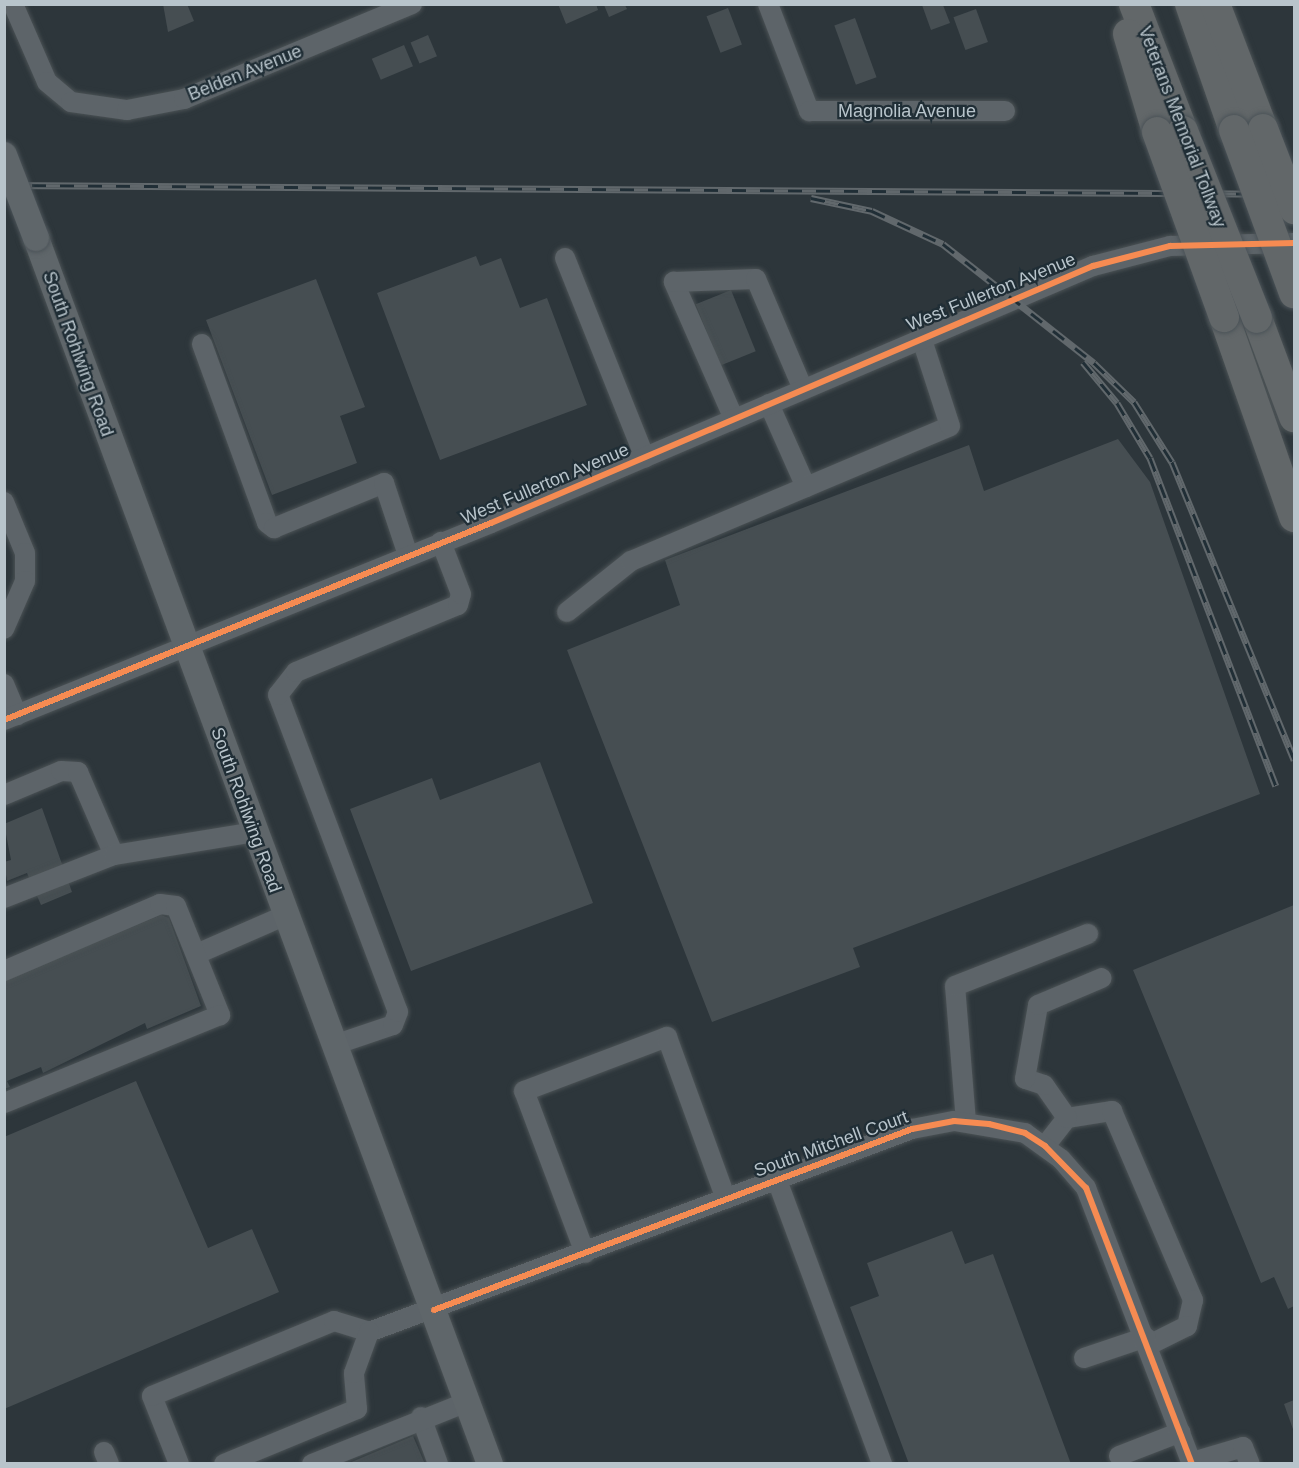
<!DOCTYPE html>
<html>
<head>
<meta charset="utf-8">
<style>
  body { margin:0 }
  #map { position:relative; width:1299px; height:1468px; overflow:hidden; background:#2d363b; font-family:Helvetica,sans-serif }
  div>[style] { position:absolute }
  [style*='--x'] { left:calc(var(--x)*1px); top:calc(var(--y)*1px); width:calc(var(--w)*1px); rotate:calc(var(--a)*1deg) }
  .building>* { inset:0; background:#464e52; transform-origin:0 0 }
  .roads { filter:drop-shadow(0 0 2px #4b5255) drop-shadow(0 0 2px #4b5255) }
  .minor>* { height:20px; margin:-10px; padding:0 10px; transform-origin:10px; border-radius:10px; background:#5d6469 }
  .major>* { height:26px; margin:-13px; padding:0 13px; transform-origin:13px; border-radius:13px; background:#5f666a }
  .highway>* { height:30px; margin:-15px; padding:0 15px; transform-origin:15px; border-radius:15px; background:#626769 }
  .rail>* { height:7px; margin-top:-3.5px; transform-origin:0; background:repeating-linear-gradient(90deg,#202e36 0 14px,#61686c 0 28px); box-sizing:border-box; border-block:2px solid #61686c }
  .bridges { filter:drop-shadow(0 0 2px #4b5358) drop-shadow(0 0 2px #4b5358) }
  .major-bridge>* { height:26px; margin:-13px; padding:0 13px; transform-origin:13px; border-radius:13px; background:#5f666a }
  .highway-bridge>* { height:30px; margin:-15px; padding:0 15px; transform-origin:15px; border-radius:15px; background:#626769 }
  .cycleway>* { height:6px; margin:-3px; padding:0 3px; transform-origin:3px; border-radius:3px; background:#f68b52 }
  span { translate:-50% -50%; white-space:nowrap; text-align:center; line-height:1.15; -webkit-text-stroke:4.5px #202e36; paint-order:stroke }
  .street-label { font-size:18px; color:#b8c4cb }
  .frame { position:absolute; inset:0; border:6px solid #b8c4cb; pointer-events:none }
</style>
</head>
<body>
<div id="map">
  <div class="building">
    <div style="clip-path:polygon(163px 4px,187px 4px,194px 21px,168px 32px)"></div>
    <div style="clip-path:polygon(558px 4px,596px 4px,598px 10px,566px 24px)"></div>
    <div style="clip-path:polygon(604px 5px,625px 5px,627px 9px,609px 17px)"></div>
    <div style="clip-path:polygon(922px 5px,943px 5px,950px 23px,931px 30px)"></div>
    <div style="left:728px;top:8px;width:39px;height:23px;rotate:69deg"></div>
    <div style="left:976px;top:9px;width:35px;height:24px;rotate:70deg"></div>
    <div style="left:855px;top:18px;width:63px;height:22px;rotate:70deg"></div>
    <div style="left:428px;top:35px;width:23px;height:19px;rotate:67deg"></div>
    <div style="left:404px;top:45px;width:23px;height:35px;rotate:67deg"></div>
    <div style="clip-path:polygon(476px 256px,480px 266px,501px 258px,520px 308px,547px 298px,587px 405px,440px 460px,377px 293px)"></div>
    <div style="clip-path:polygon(316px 279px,365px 407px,340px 416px,357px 463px,272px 495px,206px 320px)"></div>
    <div style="left:731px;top:290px;width:66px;height:38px;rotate:68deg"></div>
    <div style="clip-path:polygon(1118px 439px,1150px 482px,1260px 794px,853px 948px,860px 967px,712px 1022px,567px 650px,680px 605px,665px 560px,969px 445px,984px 491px)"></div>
    <div style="clip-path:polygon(540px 762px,593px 903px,411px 971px,350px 809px,432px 778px,440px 800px)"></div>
    <div style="clip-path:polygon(42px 808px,72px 892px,41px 905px,27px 873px,7px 881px,4px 862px,11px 860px,4px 824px)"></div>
    <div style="clip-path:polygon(1294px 905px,1294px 1306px,1288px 1309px,1274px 1277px,1261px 1283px,1133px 970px)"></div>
    <div style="clip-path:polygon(161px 915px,169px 918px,201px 1006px,147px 1029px,145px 1023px,43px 1073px,41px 1067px,7px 1081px,10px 1087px,4px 1089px,4px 981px)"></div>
    <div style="clip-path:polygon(136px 1081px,208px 1248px,252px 1229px,279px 1292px,4px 1409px,4px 1137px)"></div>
    <div style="clip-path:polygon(952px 1231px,965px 1264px,993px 1254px,1071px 1464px,909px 1464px,850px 1307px,879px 1296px,867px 1263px)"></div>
    <div style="clip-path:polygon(1294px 1400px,1294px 1432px,1284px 1404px)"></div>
    <div style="clip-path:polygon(413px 1436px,425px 1464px,349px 1464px,349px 1463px)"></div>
  </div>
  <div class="roads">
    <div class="minor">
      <div style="--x:13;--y:4;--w:85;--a:66.4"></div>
      <div style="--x:47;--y:82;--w:31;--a:40"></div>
      <div style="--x:71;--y:102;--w:57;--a:8.1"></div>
      <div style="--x:127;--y:110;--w:58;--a:-10.9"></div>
      <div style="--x:184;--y:99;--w:247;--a:-22.6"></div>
      <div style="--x:768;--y:4;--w:115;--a:69"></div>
      <div style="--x:809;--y:111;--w:196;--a:0"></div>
      <div style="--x:565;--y:258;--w:215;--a:68.2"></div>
      <div style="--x:202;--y:344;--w:190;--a:70"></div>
      <div style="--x:267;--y:523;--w:9;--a:36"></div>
      <div style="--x:274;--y:528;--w:119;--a:-22.2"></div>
      <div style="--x:384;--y:483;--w:76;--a:71.6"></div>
      <div style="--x:769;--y:404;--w:91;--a:66"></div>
      <div style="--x:734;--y:419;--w:150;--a:-113.7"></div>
      <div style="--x:674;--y:282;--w:82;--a:-2.1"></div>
      <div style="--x:756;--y:279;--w:120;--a:66.9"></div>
      <div style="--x:4;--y:502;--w:55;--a:67.6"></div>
      <div style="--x:25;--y:553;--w:28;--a:90"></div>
      <div style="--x:25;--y:581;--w:52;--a:113.6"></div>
      <div style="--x:567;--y:612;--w:82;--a:-38.6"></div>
      <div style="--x:631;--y:561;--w:346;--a:-22.9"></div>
      <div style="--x:950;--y:426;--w:94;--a:-108"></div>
      <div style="--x:4;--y:684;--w:34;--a:67"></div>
      <div style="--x:4;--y:720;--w:525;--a:-22.02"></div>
      <div style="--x:491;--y:523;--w:655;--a:-23.12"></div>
      <div style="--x:1093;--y:266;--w:80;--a:-14.6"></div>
      <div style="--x:1170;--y:246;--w:124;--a:-1.4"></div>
      <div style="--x:4;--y:795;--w:62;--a:-22.8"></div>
      <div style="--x:61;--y:771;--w:17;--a:3"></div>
      <div style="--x:78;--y:772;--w:90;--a:66.6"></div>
      <div style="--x:4;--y:898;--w:118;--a:-21.4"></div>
      <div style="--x:114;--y:855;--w:143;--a:-9.3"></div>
      <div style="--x:199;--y:953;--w:95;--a:-23.6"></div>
      <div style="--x:4;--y:971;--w:170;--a:-23.2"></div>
      <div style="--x:160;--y:904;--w:16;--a:7"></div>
      <div style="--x:176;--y:906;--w:118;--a:68"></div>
      <div style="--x:220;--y:1015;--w:233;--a:157.8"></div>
      <div style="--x:334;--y:1045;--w:62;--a:-18.7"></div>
      <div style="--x:393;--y:1025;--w:14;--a:-69"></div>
      <div style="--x:398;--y:1012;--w:339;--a:-110.7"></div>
      <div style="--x:278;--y:695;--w:29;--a:-52"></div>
      <div style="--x:296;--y:672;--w:175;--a:-22.5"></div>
      <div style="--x:458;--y:605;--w:11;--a:-75"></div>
      <div style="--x:461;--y:594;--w:56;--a:-111"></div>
      <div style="--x:1067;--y:1118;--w:46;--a:-8.8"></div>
      <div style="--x:1112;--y:1111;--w:206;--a:66.8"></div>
      <div style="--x:1193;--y:1300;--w:27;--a:103"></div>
      <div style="--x:1187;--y:1326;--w:42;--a:153.4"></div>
      <div style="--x:966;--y:1122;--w:136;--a:-94.6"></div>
      <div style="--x:955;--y:986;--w:143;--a:-21.4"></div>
      <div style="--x:1045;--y:1146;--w:36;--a:-52"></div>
      <div style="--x:1067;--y:1118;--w:40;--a:-124.9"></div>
      <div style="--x:1044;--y:1085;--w:20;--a:-162"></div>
      <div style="--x:1025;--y:1079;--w:75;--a:-80"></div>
      <div style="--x:1038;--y:1005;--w:69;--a:-22.9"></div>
      <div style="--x:777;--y:1180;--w:303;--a:69.7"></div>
      <div style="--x:585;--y:1253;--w:173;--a:-110.6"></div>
      <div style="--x:524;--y:1091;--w:153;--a:-20.7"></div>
      <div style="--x:667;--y:1037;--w:172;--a:70"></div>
      <div style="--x:1084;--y:1358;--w:65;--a:-18.7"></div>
      <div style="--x:421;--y:1417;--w:50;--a:70.1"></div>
      <div style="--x:104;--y:1452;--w:13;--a:67"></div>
      <div style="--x:1119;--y:1456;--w:66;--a:-21.2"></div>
      <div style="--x:1192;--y:1462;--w:53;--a:-16.4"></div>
      <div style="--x:1243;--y:1447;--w:18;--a:68"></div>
      <div style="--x:179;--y:1464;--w:73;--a:-111.7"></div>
      <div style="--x:152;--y:1396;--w:197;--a:-22.4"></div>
      <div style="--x:334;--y:1321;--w:37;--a:17"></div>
      <div style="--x:369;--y:1332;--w:580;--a:-20.5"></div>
      <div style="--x:912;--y:1129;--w:43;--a:-10.8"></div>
      <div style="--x:954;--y:1121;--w:72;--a:9.6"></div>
      <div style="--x:1025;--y:1133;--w:44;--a:35.8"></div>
      <div style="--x:1061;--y:1159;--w:38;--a:49"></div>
      <div style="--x:1086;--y:1188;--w:296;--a:69"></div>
      <div style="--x:224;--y:1464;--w:144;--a:-22.5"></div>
      <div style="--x:357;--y:1409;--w:36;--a:-95"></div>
      <div style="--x:354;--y:1373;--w:44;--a:-69.9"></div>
      <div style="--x:312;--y:1464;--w:167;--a:-21.8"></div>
    </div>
    <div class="major">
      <div style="--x:36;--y:238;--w:1307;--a:69.68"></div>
    </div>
    <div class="highway">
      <div style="--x:1134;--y:4;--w:136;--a:68.9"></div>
      <div style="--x:1190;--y:4;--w:133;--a:70.8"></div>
      <div style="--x:1215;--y:4;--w:134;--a:69"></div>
      <div style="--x:1128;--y:34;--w:102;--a:73.5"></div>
      <div style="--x:1224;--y:317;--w:212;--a:70.7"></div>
      <div style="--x:1257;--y:318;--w:106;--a:69.5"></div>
    </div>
  </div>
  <div class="rail">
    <div style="--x:4;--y:185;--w:1290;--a:0.4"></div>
    <div style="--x:811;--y:198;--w:62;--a:12"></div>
    <div style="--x:872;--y:211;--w:78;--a:24.9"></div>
    <div style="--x:943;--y:244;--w:192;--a:38.2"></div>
    <div style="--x:1094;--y:363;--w:56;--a:44.3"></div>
    <div style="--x:1134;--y:402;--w:71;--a:57.7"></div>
    <div style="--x:1172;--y:462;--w:322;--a:67.7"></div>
    <div style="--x:1083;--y:362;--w:53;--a:50.3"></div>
    <div style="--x:1117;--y:403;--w:64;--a:59"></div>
    <div style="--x:1150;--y:458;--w:351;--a:69"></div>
  </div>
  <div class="bridges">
    <div class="major-bridge">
      <div style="--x:4;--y:155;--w:89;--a:68.9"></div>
    </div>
    <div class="highway-bridge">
      <div style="--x:1263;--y:129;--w:86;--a:68.8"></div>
      <div style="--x:1234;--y:130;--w:174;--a:69.8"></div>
      <div style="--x:1183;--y:131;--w:201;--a:68.4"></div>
      <div style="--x:1157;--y:132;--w:197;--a:70.1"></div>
    </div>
  </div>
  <div class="cycleway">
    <div style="--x:4;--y:720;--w:525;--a:-22.02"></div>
    <div style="--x:491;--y:523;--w:655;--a:-23.12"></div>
    <div style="--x:1093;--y:266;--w:80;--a:-14.6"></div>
    <div style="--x:1170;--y:246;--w:124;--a:-1.4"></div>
    <div style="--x:434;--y:1310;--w:511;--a:-20.74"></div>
    <div style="--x:912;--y:1129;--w:43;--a:-10.8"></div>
    <div style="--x:954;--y:1121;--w:35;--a:5"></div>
    <div style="--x:989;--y:1124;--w:37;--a:14"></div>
    <div style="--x:1025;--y:1133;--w:24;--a:33"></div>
    <div style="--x:1045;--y:1146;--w:59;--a:45.7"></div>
    <div style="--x:1086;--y:1188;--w:296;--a:69"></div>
  </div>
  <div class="street-label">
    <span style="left:245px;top:73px;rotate:-22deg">Belden Avenue</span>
    <span style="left:907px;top:111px">Magnolia Avenue</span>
    <span style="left:1182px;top:127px;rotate:69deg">Veterans Memorial Tollway</span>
    <span style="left:991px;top:292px;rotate:-22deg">West Fullerton Avenue</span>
    <span style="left:78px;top:354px;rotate:70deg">South Rohlwing Road</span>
    <span style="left:545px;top:484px;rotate:-23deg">West Fullerton Avenue</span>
    <span style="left:246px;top:810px;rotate:70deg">South Rohlwing Road</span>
    <span style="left:831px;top:1144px;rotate:-20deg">South Mitchell Court</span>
  </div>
  <div class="frame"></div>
</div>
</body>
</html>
